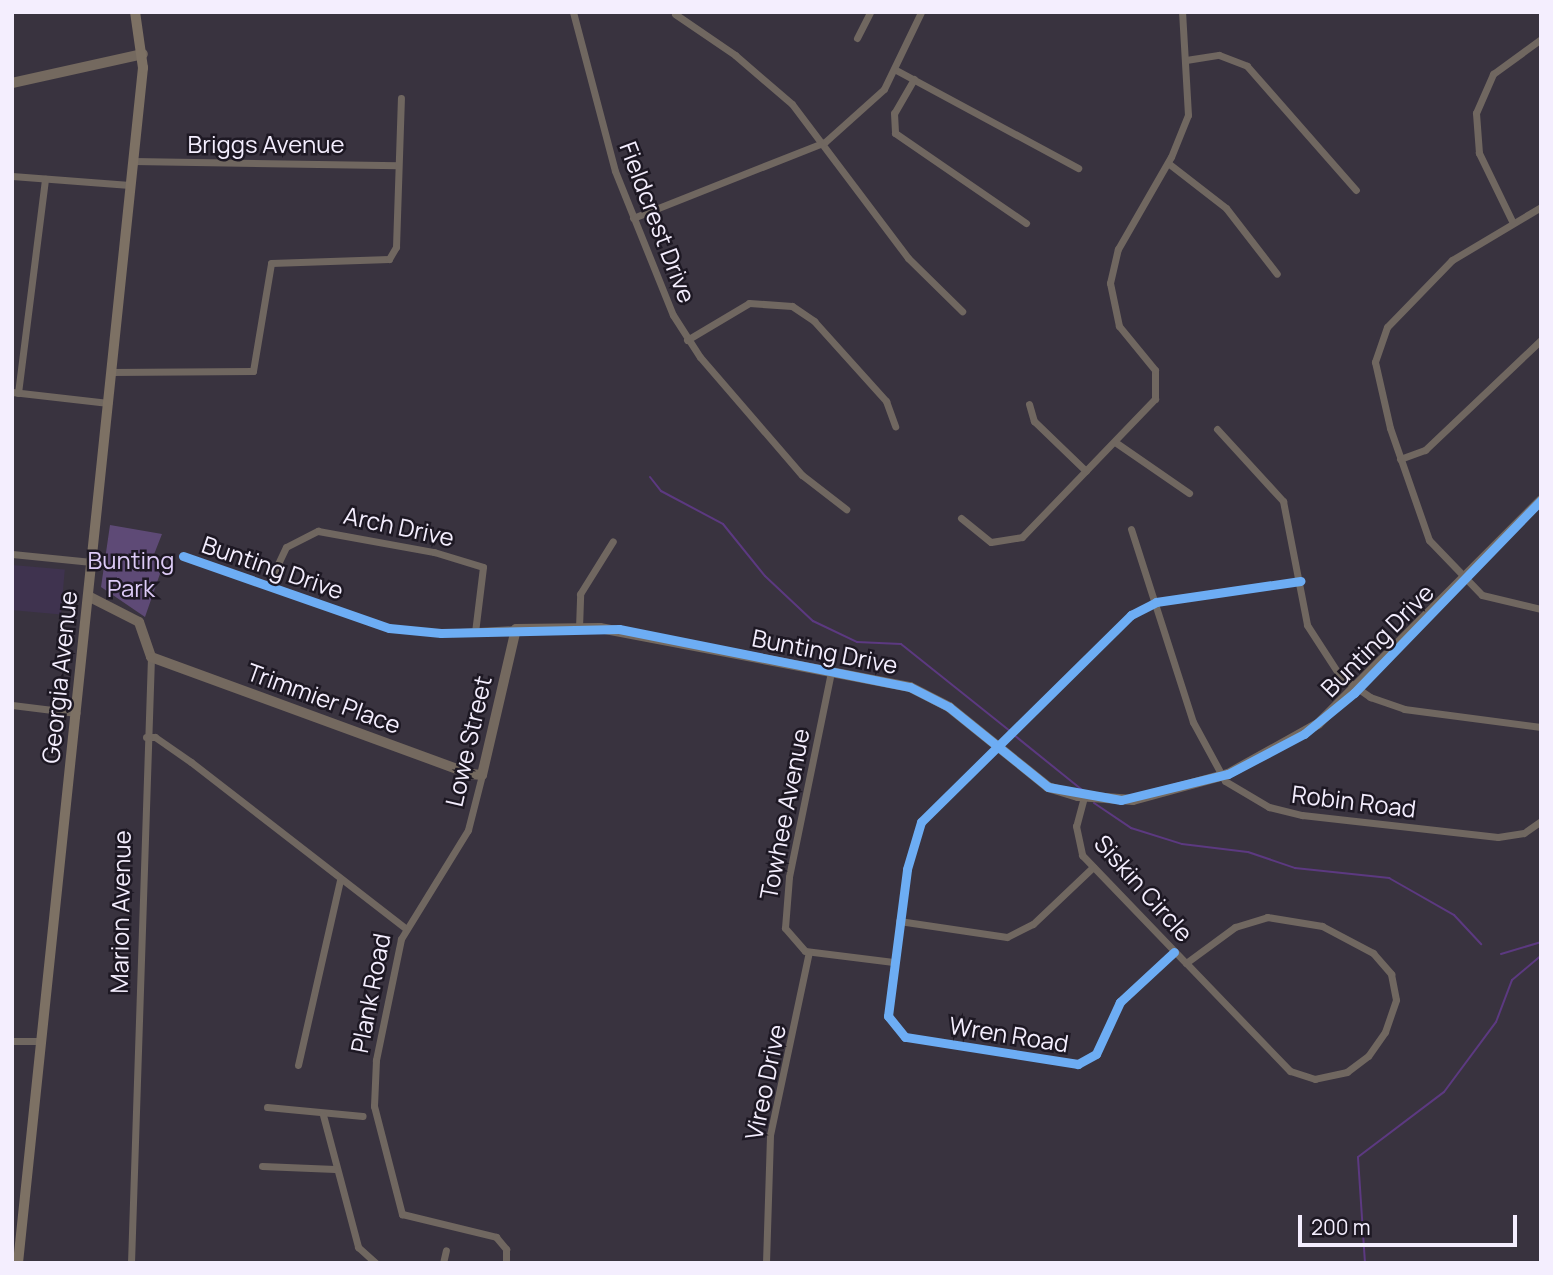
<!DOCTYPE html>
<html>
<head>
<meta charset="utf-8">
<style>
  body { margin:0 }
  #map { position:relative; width:1553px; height:1275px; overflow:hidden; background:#39333f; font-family:Manrope,sans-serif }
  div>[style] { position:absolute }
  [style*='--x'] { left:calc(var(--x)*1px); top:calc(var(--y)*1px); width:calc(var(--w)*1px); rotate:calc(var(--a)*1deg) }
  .built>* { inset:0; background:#3f334f; transform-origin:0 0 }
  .green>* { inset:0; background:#5e4a76 }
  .stream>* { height:2px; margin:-1px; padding:0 1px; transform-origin:1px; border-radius:1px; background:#5c3981 }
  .street>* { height:7px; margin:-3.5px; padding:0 3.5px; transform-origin:3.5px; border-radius:3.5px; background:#706760 }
  .secondary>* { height:10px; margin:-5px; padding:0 5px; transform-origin:5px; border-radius:5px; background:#74695f }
  .primary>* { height:10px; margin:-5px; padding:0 5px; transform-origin:5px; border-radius:5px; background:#7d7164 }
  .cycleway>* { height:9px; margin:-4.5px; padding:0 4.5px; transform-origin:4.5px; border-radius:4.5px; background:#6dadf4 }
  span { translate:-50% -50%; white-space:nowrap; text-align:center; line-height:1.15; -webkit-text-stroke:5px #1d1823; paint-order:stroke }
  .street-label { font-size:24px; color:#f4eefe }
  .park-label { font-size:24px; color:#ddcbf7 }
  .frame { position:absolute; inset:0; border:14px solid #f4eefe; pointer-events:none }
  .scale { position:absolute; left:1298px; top:1215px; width:219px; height:32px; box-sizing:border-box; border:4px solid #f4eefe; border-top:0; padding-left:9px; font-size:21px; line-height:24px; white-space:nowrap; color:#f4eefe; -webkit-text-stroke:5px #1d1823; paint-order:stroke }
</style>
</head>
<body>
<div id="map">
  <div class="built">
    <div style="left:12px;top:565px;width:53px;height:45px;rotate:5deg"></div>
  </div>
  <div class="green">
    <div style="clip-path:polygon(110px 525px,162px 534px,153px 557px,162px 568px,145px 617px,101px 587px)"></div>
  </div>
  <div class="stream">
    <div style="--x:650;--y:477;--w:18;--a:52"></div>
    <div style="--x:661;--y:491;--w:70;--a:28"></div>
    <div style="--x:723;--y:524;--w:67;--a:51.1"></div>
    <div style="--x:765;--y:576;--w:66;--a:43.2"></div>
    <div style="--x:813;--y:621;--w:49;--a:25.5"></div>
    <div style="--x:857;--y:642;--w:44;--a:2.6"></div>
    <div style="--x:901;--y:644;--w:139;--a:38.6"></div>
    <div style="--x:1014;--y:735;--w:92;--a:38.9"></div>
    <div style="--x:1094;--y:803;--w:45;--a:34"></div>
    <div style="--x:1131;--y:828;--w:53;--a:17.4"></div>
    <div style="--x:1182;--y:844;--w:66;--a:6.9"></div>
    <div style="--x:1248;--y:852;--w:50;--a:18.8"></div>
    <div style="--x:1295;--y:868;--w:95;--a:6.1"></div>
    <div style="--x:1389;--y:878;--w:75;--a:29.6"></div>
    <div style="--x:1454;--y:915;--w:40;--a:47"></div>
    <div style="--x:1501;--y:954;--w:42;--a:-16.7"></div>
    <div style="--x:1365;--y:1263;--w:106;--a:-93.8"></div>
    <div style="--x:1358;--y:1157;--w:108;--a:-37.1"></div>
    <div style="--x:1444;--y:1092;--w:87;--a:-53.4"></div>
    <div style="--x:1496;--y:1022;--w:45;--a:-69.1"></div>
    <div style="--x:1512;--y:980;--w:38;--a:-40"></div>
  </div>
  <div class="street">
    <div style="--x:573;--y:12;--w:164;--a:75.2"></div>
    <div style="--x:615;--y:171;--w:155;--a:68.1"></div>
    <div style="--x:673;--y:315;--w:50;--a:57.3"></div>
    <div style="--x:700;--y:357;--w:156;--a:49.2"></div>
    <div style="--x:802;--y:475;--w:56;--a:37.7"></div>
    <div style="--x:675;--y:14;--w:73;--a:34.3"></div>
    <div style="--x:735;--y:55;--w:75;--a:40.7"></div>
    <div style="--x:792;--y:104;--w:193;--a:53"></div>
    <div style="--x:908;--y:258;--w:76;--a:44.5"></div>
    <div style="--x:857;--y:38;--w:29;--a:-63"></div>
    <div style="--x:1186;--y:60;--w:33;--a:-9"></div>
    <div style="--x:1219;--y:55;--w:30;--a:21"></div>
    <div style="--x:1247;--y:66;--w:165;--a:48.7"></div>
    <div style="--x:896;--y:70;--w:207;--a:28.3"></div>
    <div style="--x:914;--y:79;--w:39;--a:120"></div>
    <div style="--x:894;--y:113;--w:20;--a:87"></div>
    <div style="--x:895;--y:133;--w:159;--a:34.5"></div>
    <div style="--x:133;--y:161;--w:265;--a:0.9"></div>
    <div style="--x:1168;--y:163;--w:73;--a:37.8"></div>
    <div style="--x:1226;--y:208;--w:83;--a:52.3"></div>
    <div style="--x:12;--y:176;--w:118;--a:4.4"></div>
    <div style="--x:1541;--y:207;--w:104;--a:149.2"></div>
    <div style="--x:1452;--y:260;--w:93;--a:134.1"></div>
    <div style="--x:1387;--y:327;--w:37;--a:109"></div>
    <div style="--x:1375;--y:362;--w:68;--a:77.2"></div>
    <div style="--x:1390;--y:428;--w:119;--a:70.8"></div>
    <div style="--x:1429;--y:540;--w:76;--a:46.1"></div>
    <div style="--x:1482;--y:595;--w:61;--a:13.3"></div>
    <div style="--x:633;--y:218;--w:206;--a:-21.6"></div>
    <div style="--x:825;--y:142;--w:79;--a:-41.9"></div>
    <div style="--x:884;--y:89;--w:85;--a:-64.3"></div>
    <div style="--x:1512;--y:221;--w:76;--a:-115.9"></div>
    <div style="--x:1479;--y:153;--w:40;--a:-94.3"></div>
    <div style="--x:1476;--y:113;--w:43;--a:-66.4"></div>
    <div style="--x:1493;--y:74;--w:59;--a:-36.1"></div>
    <div style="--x:687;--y:340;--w:72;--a:-30.8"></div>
    <div style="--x:749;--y:303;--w:43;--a:4"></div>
    <div style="--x:792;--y:306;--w:27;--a:34"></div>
    <div style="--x:814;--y:321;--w:108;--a:48"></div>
    <div style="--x:886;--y:401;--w:27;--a:70"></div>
    <div style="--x:111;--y:372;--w:142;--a:-0.4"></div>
    <div style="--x:253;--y:371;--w:109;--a:-80.5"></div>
    <div style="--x:271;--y:263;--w:118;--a:-1.9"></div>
    <div style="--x:389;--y:259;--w:14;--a:-60"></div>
    <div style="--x:396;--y:247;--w:149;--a:-88.1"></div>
    <div style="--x:12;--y:392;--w:97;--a:6.5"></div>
    <div style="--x:18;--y:393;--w:216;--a:-82.8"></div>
    <div style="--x:1029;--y:404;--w:18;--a:74"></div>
    <div style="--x:1034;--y:421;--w:72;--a:43.9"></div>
    <div style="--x:1217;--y:429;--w:98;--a:47.5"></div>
    <div style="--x:1283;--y:501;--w:126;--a:79"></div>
    <div style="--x:1307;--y:625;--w:61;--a:57.1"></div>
    <div style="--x:1340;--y:676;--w:37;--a:35"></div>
    <div style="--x:1370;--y:697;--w:36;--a:19"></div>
    <div style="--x:1404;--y:709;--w:138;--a:7.5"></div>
    <div style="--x:1115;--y:442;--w:90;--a:34.6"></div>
    <div style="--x:1400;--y:459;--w:27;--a:-20"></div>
    <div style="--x:1425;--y:450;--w:160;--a:-43.5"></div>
    <div style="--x:961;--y:518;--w:38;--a:39"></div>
    <div style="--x:991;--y:542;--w:31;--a:-9"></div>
    <div style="--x:1022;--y:537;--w:192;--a:-46.1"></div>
    <div style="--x:1155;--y:399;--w:29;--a:-90"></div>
    <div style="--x:1155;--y:370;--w:57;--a:-129.3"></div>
    <div style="--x:1119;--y:326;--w:44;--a:-101.8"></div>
    <div style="--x:1110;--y:283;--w:35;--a:-77"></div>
    <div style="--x:1118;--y:249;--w:106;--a:-60.1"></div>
    <div style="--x:1171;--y:157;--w:45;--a:-68"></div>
    <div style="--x:1188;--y:115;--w:103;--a:-93.3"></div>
    <div style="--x:1131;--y:529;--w:203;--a:72.2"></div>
    <div style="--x:1193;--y:722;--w:67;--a:61.5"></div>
    <div style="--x:1225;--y:781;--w:51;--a:30.6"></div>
    <div style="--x:1269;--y:807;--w:34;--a:14"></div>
    <div style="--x:1302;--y:815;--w:197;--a:6.4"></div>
    <div style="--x:1498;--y:837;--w:26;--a:-9"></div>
    <div style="--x:1524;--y:833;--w:21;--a:-35"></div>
    <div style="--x:12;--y:554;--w:80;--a:5.7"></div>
    <div style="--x:183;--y:556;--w:218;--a:19.3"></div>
    <div style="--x:389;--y:628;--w:52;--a:5.5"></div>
    <div style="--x:441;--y:633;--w:75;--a:-3.1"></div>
    <div style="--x:268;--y:585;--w:42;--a:-64.7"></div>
    <div style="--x:286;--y:547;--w:36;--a:-27"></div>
    <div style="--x:318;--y:531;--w:118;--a:10.3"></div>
    <div style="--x:434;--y:552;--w:51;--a:17"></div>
    <div style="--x:483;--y:567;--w:65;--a:97"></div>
    <div style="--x:579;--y:628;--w:34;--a:-88"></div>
    <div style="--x:580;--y:594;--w:62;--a:-58.1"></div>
    <div style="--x:831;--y:672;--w:209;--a:101.6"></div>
    <div style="--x:789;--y:877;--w:51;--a:94.5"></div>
    <div style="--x:785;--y:928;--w:30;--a:49"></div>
    <div style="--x:805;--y:951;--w:89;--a:7.1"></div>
    <div style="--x:12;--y:705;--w:65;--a:7"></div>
    <div style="--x:146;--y:737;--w:9;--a:0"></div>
    <div style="--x:155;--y:737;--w:44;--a:34.8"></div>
    <div style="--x:191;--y:762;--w:271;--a:37.8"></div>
    <div style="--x:482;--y:775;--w:57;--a:104.3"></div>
    <div style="--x:468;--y:830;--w:128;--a:121.6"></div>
    <div style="--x:401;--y:939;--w:124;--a:101.7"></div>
    <div style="--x:376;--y:1060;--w:46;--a:92.5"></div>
    <div style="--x:374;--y:1106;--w:112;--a:75.5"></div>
    <div style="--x:402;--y:1214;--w:97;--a:13.7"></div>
    <div style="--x:496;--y:1237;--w:16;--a:50"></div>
    <div style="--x:506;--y:1249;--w:14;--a:90"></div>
    <div style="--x:1084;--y:797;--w:30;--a:105"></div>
    <div style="--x:1076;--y:826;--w:30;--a:78"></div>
    <div style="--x:1082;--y:855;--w:150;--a:46.1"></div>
    <div style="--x:1267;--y:917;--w:56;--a:9.3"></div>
    <div style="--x:1322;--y:926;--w:58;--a:27.9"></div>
    <div style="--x:1373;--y:953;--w:28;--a:49"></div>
    <div style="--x:1391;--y:974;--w:26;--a:79"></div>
    <div style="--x:1396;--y:1000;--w:34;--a:109"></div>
    <div style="--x:1385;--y:1032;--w:29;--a:125"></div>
    <div style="--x:1368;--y:1056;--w:26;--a:143"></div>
    <div style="--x:1347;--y:1072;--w:33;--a:168"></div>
    <div style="--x:1315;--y:1079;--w:26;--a:-162"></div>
    <div style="--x:1290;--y:1071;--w:150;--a:-133.9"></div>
    <div style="--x:1186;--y:963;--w:61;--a:-36.3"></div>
    <div style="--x:1235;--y:927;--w:34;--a:-17"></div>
    <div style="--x:899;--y:921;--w:109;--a:8.4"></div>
    <div style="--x:1007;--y:937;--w:29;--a:-27"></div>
    <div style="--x:1033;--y:924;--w:83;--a:-43.5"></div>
    <div style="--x:1174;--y:952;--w:74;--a:137.2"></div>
    <div style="--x:1120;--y:1002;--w:57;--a:114.8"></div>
    <div style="--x:1096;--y:1054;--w:21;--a:151"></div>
    <div style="--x:1078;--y:1064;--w:175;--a:-171.1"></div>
    <div style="--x:905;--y:1037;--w:27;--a:-129"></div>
    <div style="--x:888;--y:1016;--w:148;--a:-82.6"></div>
    <div style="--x:907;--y:869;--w:49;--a:-73.4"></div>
    <div style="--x:921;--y:822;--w:295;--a:-44.6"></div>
    <div style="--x:1131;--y:615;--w:28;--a:-27"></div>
    <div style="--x:1156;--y:602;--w:146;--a:-8.3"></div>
    <div style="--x:12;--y:1041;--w:30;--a:0"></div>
    <div style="--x:298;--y:1065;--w:190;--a:-77.2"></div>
    <div style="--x:267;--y:1107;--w:96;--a:5.4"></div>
    <div style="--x:323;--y:1115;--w:137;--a:75.1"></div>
    <div style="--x:358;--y:1247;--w:24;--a:42"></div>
    <div style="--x:262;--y:1166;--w:73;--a:2.4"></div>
    <div style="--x:131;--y:1263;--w:606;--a:-88.11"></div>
    <div style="--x:443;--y:1263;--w:13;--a:-77"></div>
    <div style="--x:766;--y:1263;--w:128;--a:-88.2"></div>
    <div style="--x:770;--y:1135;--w:187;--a:-78"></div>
  </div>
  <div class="secondary">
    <div style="--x:12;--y:83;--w:134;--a:-12.5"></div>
    <div style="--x:88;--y:596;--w:57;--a:27"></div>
    <div style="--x:139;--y:622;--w:37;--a:71"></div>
    <div style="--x:151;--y:657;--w:341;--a:20.1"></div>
    <div style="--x:471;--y:774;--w:11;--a:5"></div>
    <div style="--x:482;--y:775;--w:150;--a:-76.9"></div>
    <div style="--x:516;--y:629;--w:84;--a:-0.7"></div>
    <div style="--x:600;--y:628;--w:316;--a:10.8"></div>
    <div style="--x:910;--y:687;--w:44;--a:27.1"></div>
    <div style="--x:949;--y:707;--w:127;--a:38.9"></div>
    <div style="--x:1048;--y:787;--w:31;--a:17"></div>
    <div style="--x:1078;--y:796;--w:55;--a:4.2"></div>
    <div style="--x:1133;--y:800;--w:98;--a:-15.3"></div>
    <div style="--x:1228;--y:774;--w:103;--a:-29.1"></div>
    <div style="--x:1318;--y:724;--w:316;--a:-45.1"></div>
  </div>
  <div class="primary">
    <div style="--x:18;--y:1263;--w:1202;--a:-84.03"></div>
    <div style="--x:143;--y:68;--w:57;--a:-98.1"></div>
  </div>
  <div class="cycleway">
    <div style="--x:183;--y:556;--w:218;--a:19.3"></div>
    <div style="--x:389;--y:628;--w:52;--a:5.5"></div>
    <div style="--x:441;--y:633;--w:178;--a:-1.3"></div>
    <div style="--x:619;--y:629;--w:297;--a:11.3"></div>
    <div style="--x:910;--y:687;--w:44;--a:27.1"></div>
    <div style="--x:949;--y:707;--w:127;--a:38.9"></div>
    <div style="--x:1048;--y:787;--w:74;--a:10.1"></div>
    <div style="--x:1121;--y:800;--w:110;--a:-13.7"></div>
    <div style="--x:1228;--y:774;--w:86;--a:-27.8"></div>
    <div style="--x:1304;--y:734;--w:65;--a:-39.4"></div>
    <div style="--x:1354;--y:693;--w:269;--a:-45.9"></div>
    <div style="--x:1174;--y:952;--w:74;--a:137.2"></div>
    <div style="--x:1120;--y:1002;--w:57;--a:114.8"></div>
    <div style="--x:1096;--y:1054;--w:21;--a:151"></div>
    <div style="--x:1078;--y:1064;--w:175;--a:-171.1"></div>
    <div style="--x:905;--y:1037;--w:27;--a:-129"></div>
    <div style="--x:888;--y:1016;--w:148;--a:-82.6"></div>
    <div style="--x:907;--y:869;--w:49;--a:-73.4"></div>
    <div style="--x:921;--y:822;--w:295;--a:-44.6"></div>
    <div style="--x:1131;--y:615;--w:28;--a:-27"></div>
    <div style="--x:1156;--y:602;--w:146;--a:-8.3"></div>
  </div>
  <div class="street-label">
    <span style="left:266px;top:144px">Briggs Avenue</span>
    <span style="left:658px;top:222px;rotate:69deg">Fieldcrest Drive</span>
    <span style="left:399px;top:526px;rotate:12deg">Arch Drive</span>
    <span style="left:273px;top:567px;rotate:19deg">Bunting Drive</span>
    <span style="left:1377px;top:640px;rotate:-45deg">Bunting Drive</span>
    <span style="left:825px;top:651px;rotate:11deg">Bunting Drive</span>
    <span style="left:59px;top:677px;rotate:-84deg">Georgia Avenue</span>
    <span style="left:324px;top:698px;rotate:20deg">Trimmier Place</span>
    <span style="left:468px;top:741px;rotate:-77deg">Lowe Street</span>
    <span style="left:1354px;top:801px;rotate:7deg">Robin Road</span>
    <span style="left:784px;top:814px;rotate:-79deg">Towhee Avenue</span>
    <span style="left:1144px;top:888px;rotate:48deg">Siskin Circle</span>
    <span style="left:120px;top:912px;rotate:-89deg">Marion Avenue</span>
    <span style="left:370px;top:993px;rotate:-79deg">Plank Road</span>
    <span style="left:1009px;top:1034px;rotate:9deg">Wren Road</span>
    <span style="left:765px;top:1082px;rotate:-78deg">Vireo Drive</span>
  </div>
  <div class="park-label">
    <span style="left:131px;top:574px">Bunting<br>Park</span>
  </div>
  <div class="frame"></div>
  <div class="scale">200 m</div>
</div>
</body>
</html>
